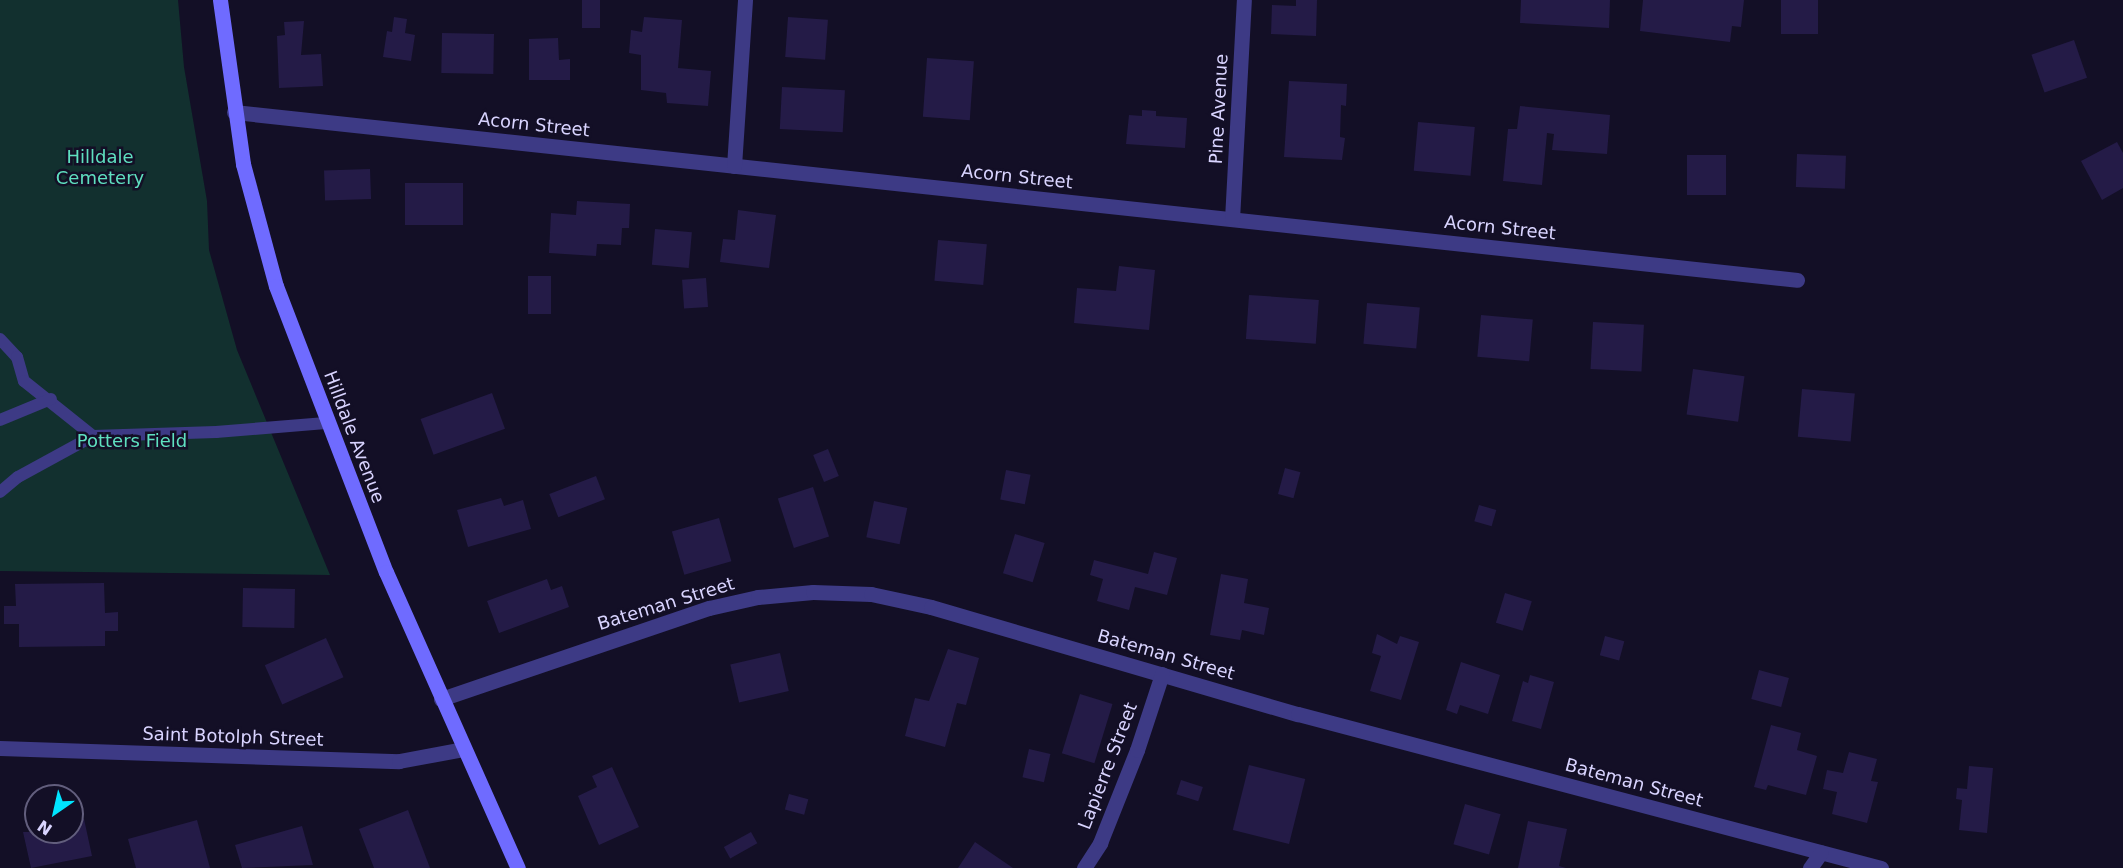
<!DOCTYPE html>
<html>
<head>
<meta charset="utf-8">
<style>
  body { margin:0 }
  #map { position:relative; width:2123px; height:868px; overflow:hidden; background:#130f26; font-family:"DejaVu Sans",sans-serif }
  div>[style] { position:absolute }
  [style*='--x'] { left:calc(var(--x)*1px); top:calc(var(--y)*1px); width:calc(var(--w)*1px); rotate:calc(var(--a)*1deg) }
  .green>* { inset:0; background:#12302f }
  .building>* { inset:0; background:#241b47; transform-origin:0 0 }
  .lane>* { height:12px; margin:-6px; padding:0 6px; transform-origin:6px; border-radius:6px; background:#3d3a85 }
  .street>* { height:15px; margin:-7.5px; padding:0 7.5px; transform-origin:7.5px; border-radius:7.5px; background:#3d3a85 }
  .secondary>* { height:15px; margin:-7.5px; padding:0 7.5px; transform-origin:7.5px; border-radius:7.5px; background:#6f6bff }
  span { translate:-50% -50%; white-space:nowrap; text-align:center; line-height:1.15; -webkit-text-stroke:5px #130f26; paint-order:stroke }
  .street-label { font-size:18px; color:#d9d4ff }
  .park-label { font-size:18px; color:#5fe0c0 }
  .north { position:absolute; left:24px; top:784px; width:60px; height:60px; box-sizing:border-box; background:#130f26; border:2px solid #625e7d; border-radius:50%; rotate:214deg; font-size:16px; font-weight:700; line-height:24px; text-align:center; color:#d9d4ff }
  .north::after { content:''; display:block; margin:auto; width:21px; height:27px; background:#00e5ff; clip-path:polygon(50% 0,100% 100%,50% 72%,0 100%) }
</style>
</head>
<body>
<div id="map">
  <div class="green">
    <div style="clip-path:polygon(0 0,178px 0,184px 67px,207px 201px,209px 250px,237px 350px,330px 575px,0 571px)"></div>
  </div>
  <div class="building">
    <div style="left:582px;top:0;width:18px;height:28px"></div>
    <div style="clip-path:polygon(1296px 0,1317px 0,1316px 36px,1271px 34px,1272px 5px,1296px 6px)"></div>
    <div style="clip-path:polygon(1521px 0,1610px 0,1609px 28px,1520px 23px)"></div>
    <div style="clip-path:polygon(1643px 0,1744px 0,1741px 27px,1732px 26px,1730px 42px,1640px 31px)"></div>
    <div style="left:1781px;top:0;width:37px;height:34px"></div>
    <div style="clip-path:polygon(394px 17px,407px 19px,405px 33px,415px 35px,411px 61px,383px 57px,387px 31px,392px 32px)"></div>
    <div style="clip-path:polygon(644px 17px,682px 20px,678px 68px,711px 71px,708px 106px,667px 103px,666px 93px,641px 90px,641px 55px,629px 53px,631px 30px,642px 32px)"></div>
    <div style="left:788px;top:17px;width:40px;height:40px;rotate:4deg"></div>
    <div style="clip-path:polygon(304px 21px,301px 55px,321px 54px,323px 86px,279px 88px,277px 36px,285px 35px,284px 22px)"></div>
    <div style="left:442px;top:33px;width:52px;height:40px;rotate:1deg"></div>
    <div style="clip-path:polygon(558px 38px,559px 60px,570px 59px,570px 80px,529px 80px,529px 39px)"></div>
    <div style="left:2074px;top:40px;width:40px;height:45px;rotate:71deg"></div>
    <div style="left:927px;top:58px;width:47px;height:59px;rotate:4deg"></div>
    <div style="clip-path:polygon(1289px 81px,1347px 84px,1346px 106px,1341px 105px,1340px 137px,1345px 138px,1342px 160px,1284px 157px)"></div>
    <div style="left:782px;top:87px;width:63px;height:42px;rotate:3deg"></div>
    <div style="clip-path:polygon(1520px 106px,1610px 115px,1607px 154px,1552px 150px,1554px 134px,1547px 133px,1542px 185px,1503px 181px,1508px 129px,1517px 129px)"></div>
    <div style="clip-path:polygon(1142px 110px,1156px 111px,1156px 116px,1187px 118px,1185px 148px,1126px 144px,1129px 115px,1142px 116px)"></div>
    <div style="left:1418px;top:122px;width:57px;height:49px;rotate:5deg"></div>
    <div style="clip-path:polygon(2117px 142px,2123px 153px,2123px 188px,2102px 200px,2081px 161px)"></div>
    <div style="left:1797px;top:154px;width:49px;height:33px;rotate:2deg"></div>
    <div style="left:1687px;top:155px;width:39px;height:40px"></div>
    <div style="left:370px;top:169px;width:30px;height:46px;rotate:88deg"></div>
    <div style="left:405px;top:183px;width:58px;height:42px"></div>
    <div style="clip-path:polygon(577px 201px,630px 204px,629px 228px,622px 228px,621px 245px,597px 244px,596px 256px,549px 253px,551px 213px,576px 215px)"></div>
    <div style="clip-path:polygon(738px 210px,776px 215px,769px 268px,720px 262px,723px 239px,735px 240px)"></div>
    <div style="left:655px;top:229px;width:37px;height:36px;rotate:5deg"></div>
    <div style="left:938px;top:240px;width:49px;height:41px;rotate:5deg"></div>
    <div style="clip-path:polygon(1119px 266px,1155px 270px,1149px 330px,1074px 323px,1077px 288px,1116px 291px)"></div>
    <div style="left:528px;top:276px;width:23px;height:38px"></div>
    <div style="left:706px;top:278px;width:29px;height:24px;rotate:86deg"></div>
    <div style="left:1249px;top:295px;width:70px;height:44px;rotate:4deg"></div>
    <div style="left:1367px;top:303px;width:53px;height:41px;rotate:5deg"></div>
    <div style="left:1481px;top:315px;width:52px;height:42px;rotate:5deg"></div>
    <div style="left:1593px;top:322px;width:51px;height:47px;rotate:3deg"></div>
    <div style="left:1693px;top:369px;width:52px;height:46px;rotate:8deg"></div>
    <div style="left:1802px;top:389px;width:53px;height:48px;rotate:5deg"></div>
    <div style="left:492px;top:393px;width:38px;height:76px;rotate:70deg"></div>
    <div style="left:828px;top:449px;width:29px;height:16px;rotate:68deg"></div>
    <div style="left:1285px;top:468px;width:16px;height:27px;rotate:15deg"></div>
    <div style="left:1006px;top:470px;width:25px;height:30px;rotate:11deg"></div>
    <div style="left:596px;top:476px;width:25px;height:50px;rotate:69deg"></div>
    <div style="left:813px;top:487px;width:52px;height:37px;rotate:72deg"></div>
    <div style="clip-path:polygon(501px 498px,504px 506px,523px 500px,531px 529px,468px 547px,457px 510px)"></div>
    <div style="left:874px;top:501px;width:34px;height:37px;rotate:12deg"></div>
    <div style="left:1479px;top:505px;width:18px;height:17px;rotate:16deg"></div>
    <div style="left:719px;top:518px;width:45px;height:49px;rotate:74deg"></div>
    <div style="left:1015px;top:534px;width:31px;height:41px;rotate:17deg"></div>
    <div style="clip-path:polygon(1154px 552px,1177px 558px,1167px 595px,1135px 587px,1129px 610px,1097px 601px,1103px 579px,1090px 575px,1094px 560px,1148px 574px)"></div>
    <div style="clip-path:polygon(1221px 574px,1248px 579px,1244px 603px,1269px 608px,1264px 635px,1242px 630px,1240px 640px,1210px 635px)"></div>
    <div style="clip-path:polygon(547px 579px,551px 590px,562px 586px,569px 607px,499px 633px,487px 601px)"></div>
    <div style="clip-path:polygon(104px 583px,105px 613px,118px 612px,118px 631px,105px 631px,105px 646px,19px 647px,19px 624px,4px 624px,4px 606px,16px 606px,15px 584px)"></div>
    <div style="left:243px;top:588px;width:52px;height:39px;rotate:1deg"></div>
    <div style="left:1505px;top:593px;width:28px;height:31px;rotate:17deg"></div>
    <div style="clip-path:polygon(1377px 634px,1397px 644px,1400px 636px,1419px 642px,1401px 700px,1370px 691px,1381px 656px,1372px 653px)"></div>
    <div style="left:1605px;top:636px;width:20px;height:20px;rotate:15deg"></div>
    <div style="left:326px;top:638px;width:43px;height:67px;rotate:66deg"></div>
    <div style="clip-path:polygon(948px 649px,979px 658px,966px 705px,957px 703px,945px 747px,905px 736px,915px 698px,929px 701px)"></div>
    <div style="left:780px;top:653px;width:39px;height:51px;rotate:77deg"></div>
    <div style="clip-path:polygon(1461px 662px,1500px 675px,1488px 714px,1460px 705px,1457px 714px,1446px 710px)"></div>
    <div style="left:1759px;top:670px;width:31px;height:30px;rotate:15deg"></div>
    <div style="clip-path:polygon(1530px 675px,1554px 682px,1541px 729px,1512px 721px,1523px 681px,1528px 683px)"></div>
    <div style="left:1080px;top:694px;width:34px;height:62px;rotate:17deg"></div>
    <div style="clip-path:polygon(1771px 725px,1801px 733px,1797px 750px,1817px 756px,1806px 795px,1768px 785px,1766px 790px,1754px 787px)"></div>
    <div style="left:1029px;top:749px;width:22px;height:29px;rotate:13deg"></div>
    <div style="clip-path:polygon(1849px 752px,1877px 759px,1871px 781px,1878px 782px,1867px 823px,1832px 814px,1837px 792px,1823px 789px,1827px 770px,1843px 773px)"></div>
    <div style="left:1249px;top:765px;width:58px;height:67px;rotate:14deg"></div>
    <div style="clip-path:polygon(1969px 766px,1993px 768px,1987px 833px,1959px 830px,1962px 800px,1956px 799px,1957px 788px,1967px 789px)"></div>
    <div style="clip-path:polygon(612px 767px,639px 827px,599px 845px,578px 796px,597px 787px,592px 776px)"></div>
    <div style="left:1181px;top:780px;width:23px;height:15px;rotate:18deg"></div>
    <div style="left:789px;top:794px;width:20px;height:16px;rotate:15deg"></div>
    <div style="left:1465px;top:804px;width:37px;height:42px;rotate:16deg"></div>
    <div style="clip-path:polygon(408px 810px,430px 868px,374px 868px,359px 829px)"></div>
    <div style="clip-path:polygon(84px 819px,92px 856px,31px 868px,23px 832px,72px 832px,72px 821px)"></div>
    <div style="clip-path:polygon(197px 820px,210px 868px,136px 868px,128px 839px)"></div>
    <div style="clip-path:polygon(1528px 821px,1567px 829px,1559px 866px,1566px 868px,1518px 868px)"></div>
    <div style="clip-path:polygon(302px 826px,313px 865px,242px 868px,235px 845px)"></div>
    <div style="left:751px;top:832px;width:13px;height:31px;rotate:61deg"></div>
    <div style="clip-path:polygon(975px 842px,1013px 868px,958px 868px)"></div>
  </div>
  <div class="lane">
    <div style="--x:0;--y:339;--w:25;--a:47"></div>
    <div style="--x:17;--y:357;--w:25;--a:74"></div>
    <div style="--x:24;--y:381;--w:88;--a:38.6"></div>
    <div style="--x:0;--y:420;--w:55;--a:-22.4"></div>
    <div style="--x:0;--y:492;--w:23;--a:-40"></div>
    <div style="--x:18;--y:477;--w:85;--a:-28.7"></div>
    <div style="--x:93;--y:436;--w:123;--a:-1.9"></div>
    <div style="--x:216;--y:432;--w:110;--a:-4.7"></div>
  </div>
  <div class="street">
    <div style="--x:234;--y:112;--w:1572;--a:6.13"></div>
    <div style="--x:734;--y:166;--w:166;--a:-86.2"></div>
    <div style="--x:1232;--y:219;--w:219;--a:-86.9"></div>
    <div style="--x:441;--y:699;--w:283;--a:-18.8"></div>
    <div style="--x:709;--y:608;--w:50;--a:-12.7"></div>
    <div style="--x:758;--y:597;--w:55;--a:-5.2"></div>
    <div style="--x:813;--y:592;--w:58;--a:2"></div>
    <div style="--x:871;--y:594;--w:61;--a:12.2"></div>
    <div style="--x:931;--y:607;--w:382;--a:16.3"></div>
    <div style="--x:1298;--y:714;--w:603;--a:14.8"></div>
    <div style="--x:0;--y:748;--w:399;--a:1.9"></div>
    <div style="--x:399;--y:761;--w:65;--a:-10.6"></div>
    <div style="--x:1084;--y:868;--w:30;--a:-57"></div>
    <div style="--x:1100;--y:843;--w:100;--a:-68.3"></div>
    <div style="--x:1137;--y:750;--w:80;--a:-71.8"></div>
    <div style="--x:1810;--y:868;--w:19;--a:-55"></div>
  </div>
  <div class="secondary">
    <div style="--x:220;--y:0;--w:166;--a:82"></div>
    <div style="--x:243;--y:164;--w:126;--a:74.9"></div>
    <div style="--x:276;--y:286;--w:306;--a:69"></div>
    <div style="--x:386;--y:572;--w:324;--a:66"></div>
  </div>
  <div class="street-label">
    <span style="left:1219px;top:109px;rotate:-87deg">Pine Avenue</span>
    <span style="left:534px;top:125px;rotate:6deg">Acorn Street</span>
    <span style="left:1017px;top:177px;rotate:6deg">Acorn Street</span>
    <span style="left:1500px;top:228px;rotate:6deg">Acorn Street</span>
    <span style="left:354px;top:437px;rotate:69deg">Hilldale Avenue</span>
    <span style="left:666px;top:604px;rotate:-17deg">Bateman Street</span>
    <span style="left:1166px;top:655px;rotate:16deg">Bateman Street</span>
    <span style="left:233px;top:737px;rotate:2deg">Saint Botolph Street</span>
    <span style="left:1108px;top:766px;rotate:-69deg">Lapierre Street</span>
    <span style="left:1634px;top:783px;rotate:15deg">Bateman Street</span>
  </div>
  <div class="park-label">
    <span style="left:100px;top:168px">Hilldale<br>Cemetery</span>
    <span style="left:132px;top:441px">Potters Field</span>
  </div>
  <div class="north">N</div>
</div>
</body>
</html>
